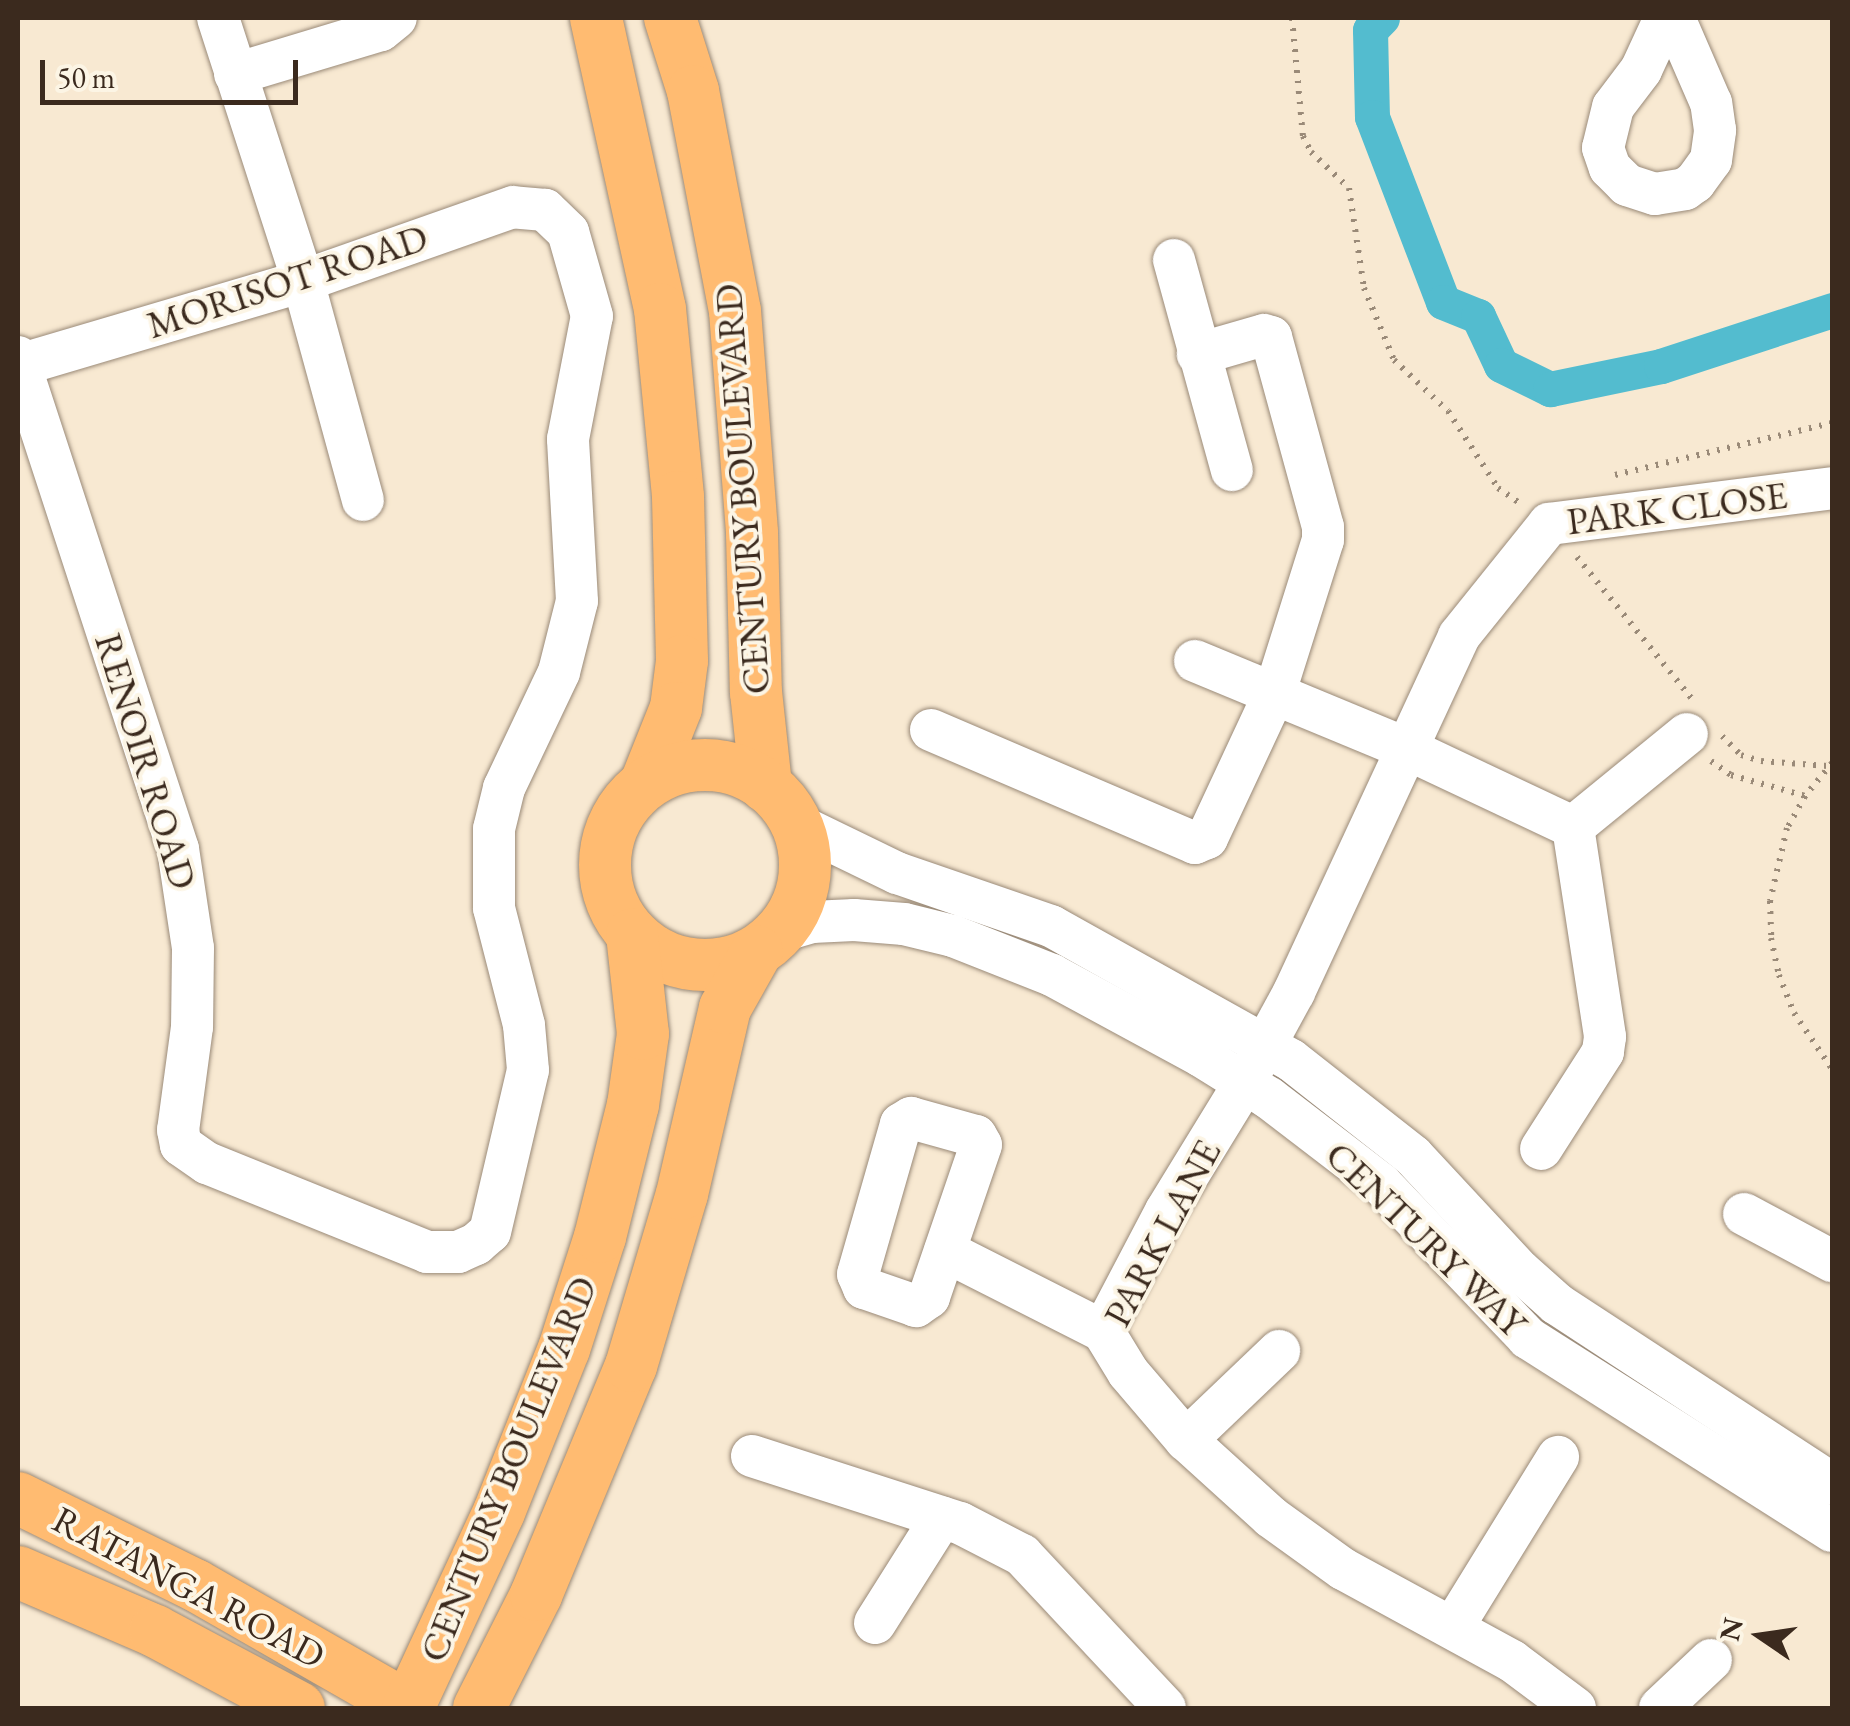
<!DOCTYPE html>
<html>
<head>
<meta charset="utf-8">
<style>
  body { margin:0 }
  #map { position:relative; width:1850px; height:1726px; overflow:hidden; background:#f8e9d2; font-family:"EB Garamond",serif }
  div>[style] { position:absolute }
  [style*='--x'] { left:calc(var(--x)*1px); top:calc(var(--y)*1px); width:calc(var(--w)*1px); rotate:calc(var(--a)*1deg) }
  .canal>* { height:35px; margin:-17.5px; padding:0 17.5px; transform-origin:17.5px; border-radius:17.5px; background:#53bccf }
  .path>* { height:6px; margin-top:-3px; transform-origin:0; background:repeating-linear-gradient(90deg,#9a8a78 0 2.5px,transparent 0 10.5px) }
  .roads { filter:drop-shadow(0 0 2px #9a8a78) drop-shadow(0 0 2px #9a8a78) }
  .minor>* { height:42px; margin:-21px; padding:0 21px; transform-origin:21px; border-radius:21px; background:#fff }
  .major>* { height:52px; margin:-26px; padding:0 26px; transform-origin:26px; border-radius:26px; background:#ffbb71 }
  .major>.ring { margin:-26px; padding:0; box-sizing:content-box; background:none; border:52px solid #ffbb71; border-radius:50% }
  span { translate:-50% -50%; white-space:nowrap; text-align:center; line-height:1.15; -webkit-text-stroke:8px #fcf5e5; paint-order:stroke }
  .street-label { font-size:38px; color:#3b2a1e }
  .frame { position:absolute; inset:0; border:20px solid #3b2a1e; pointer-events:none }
  .north { position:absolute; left:1710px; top:1586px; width:100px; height:100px; -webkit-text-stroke:8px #fcf5e5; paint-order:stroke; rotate:283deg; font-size:28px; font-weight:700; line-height:40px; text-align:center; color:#3b2a1e }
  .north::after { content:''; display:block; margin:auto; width:35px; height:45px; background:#3b2a1e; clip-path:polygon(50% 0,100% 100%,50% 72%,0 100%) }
  .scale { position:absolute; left:40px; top:60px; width:258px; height:45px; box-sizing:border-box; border:5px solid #3b2a1e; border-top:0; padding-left:12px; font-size:30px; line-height:35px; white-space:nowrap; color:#3b2a1e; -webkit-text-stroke:8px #fcf5e5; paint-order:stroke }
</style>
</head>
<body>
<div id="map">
  <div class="canal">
    <div style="--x:1382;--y:18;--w:17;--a:135"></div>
    <div style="--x:1370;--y:30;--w:87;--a:88.7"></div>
    <div style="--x:1372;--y:117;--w:198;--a:69"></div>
    <div style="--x:1443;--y:302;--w:38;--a:22"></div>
    <div style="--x:1478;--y:316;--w:54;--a:64.9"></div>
    <div style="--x:1501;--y:365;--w:55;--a:26.1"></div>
    <div style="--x:1550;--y:389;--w:113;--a:-11.7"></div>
    <div style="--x:1661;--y:366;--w:180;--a:-18.1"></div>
  </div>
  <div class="path">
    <div style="--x:1292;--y:18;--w:119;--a:84.7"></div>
    <div style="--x:1303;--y:136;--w:18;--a:63"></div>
    <div style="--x:1311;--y:152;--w:52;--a:43.5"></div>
    <div style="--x:1349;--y:188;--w:101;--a:81.5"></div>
    <div style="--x:1364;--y:288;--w:78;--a:67.4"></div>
    <div style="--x:1394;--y:360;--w:74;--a:43.4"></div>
    <div style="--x:1448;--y:411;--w:92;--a:57"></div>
    <div style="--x:1498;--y:488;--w:28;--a:35"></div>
    <div style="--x:1615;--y:475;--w:223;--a:-13.5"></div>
    <div style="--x:1577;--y:557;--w:183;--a:51"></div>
    <div style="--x:1722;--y:736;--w:27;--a:45"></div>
    <div style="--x:1741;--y:755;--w:21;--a:17"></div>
    <div style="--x:1761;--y:761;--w:67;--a:4.3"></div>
    <div style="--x:1711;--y:761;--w:24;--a:35"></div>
    <div style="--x:1731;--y:775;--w:77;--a:15.8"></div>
    <div style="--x:1832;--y:763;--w:43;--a:129.3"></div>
    <div style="--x:1805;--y:796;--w:37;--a:119"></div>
    <div style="--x:1787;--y:828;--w:75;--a:103.1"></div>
    <div style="--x:1770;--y:901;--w:37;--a:88"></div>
    <div style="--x:1771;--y:938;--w:38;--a:78"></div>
    <div style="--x:1779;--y:975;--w:41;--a:68.5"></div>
    <div style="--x:1794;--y:1013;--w:68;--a:55.8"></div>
  </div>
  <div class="roads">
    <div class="minor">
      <div style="--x:218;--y:18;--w:276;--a:72.1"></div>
      <div style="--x:303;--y:281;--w:227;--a:74.7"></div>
      <div style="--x:1665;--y:18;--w:57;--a:114.8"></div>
      <div style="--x:1641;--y:70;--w:46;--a:127.1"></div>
      <div style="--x:1613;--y:107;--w:42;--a:103.7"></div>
      <div style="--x:1603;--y:148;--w:21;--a:71"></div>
      <div style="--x:1610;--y:168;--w:24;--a:45"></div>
      <div style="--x:1627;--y:185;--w:29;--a:18"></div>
      <div style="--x:1655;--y:194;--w:30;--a:-9"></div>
      <div style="--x:1685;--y:189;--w:12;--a:-35"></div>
      <div style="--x:1695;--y:182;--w:27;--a:-54"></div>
      <div style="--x:1711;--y:160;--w:30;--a:-82"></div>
      <div style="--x:1715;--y:130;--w:27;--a:-98"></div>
      <div style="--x:1711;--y:103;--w:93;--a:-113.5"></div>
      <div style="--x:235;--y:74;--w:152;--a:-16.8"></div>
      <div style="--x:381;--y:30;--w:19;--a:-39"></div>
      <div style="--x:1174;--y:260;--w:218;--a:74.6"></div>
      <div style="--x:18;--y:357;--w:8;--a:76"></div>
      <div style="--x:20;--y:365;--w:509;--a:71.92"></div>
      <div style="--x:178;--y:849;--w:100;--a:81.4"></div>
      <div style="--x:193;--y:948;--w:79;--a:90.7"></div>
      <div style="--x:192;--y:1027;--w:104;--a:97.7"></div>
      <div style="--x:178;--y:1130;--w:15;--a:79"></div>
      <div style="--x:181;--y:1145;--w:32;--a:35"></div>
      <div style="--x:207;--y:1163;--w:237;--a:22"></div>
      <div style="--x:427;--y:1252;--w:31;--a:0"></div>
      <div style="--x:458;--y:1252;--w:20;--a:-24"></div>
      <div style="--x:476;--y:1244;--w:18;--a:-41"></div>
      <div style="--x:490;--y:1232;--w:166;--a:-76.8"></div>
      <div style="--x:528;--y:1070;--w:45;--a:-95.1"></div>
      <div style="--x:524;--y:1025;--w:121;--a:-104.4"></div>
      <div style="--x:494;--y:908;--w:79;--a:-90"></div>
      <div style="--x:494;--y:829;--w:42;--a:-76.3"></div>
      <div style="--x:504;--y:788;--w:128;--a:-64.6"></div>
      <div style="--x:559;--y:672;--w:73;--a:-75.8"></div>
      <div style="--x:577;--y:601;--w:162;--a:-93.2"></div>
      <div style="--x:568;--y:439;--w:125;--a:-79"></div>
      <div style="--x:592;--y:316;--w:87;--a:-105.9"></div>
      <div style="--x:568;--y:232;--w:32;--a:-136"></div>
      <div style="--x:545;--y:210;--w:32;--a:-175"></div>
      <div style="--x:513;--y:207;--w:223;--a:160.6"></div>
      <div style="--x:303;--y:281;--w:295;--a:163.5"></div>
      <div style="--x:1195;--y:661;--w:227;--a:22.5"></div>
      <div style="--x:1405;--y:748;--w:186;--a:25.2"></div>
      <div style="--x:1573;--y:827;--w:212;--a:81.3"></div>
      <div style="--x:1605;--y:1037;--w:15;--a:98"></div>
      <div style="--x:1603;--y:1052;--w:115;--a:122.6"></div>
      <div style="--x:931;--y:730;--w:287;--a:23.2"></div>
      <div style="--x:1195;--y:843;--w:13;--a:-23"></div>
      <div style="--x:1207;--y:838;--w:161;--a:-65"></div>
      <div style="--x:1275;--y:692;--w:159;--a:-72.5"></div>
      <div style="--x:1323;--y:540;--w:13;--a:-90"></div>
      <div style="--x:1323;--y:527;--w:197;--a:-105.3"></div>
      <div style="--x:1271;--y:337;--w:7;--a:-164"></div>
      <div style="--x:1264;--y:335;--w:69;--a:163.9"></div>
      <div style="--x:796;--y:824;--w:112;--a:25.9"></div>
      <div style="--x:897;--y:873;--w:163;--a:19"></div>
      <div style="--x:1051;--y:926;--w:275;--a:29.2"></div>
      <div style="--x:1291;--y:1060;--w:155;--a:38.2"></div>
      <div style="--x:1413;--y:1156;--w:157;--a:47.1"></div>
      <div style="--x:1520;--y:1271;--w:50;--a:41.7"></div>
      <div style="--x:1557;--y:1304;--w:329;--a:33.2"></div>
      <div style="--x:1573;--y:827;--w:147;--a:-39.2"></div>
      <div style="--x:781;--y:931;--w:32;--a:-16"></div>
      <div style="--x:812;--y:922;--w:42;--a:-2.7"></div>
      <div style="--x:854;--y:920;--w:50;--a:4.6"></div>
      <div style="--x:904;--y:924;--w:50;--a:13.8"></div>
      <div style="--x:953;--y:936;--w:106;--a:21.5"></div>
      <div style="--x:1052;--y:975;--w:170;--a:28.5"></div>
      <div style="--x:1201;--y:1056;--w:80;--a:31.7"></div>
      <div style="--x:1269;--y:1098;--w:141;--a:37.5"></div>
      <div style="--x:1381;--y:1184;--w:213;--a:46.3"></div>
      <div style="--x:1528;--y:1338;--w:360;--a:32.4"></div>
      <div style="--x:911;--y:1118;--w:67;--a:15.5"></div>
      <div style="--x:976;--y:1136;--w:10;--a:61"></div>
      <div style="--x:981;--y:1145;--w:161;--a:108.9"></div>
      <div style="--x:929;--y:1297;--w:16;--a:145"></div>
      <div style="--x:916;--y:1306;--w:55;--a:-160.9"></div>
      <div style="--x:864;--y:1288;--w:15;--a:-113"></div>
      <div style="--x:858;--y:1274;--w:156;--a:-74"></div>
      <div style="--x:901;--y:1124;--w:12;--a:-31"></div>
      <div style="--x:1744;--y:1214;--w:100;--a:28.1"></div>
      <div style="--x:945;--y:1251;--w:177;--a:26.9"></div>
      <div style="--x:1186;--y:1440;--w:129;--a:-43.7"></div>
      <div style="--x:752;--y:1456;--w:219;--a:17.9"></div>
      <div style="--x:960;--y:1523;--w:70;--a:27.3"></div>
      <div style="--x:1022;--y:1555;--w:209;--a:46.9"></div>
      <div style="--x:875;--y:1623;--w:125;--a:-57.7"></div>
      <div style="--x:1453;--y:1627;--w:200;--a:-58.3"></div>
      <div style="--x:1575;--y:1708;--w:79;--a:-143.3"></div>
      <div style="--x:1512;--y:1661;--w:192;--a:-151.4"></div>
      <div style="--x:1343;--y:1569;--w:89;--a:-144.2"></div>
      <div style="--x:1271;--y:1517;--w:115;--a:-137.8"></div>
      <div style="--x:1186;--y:1440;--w:89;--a:-130.5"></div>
      <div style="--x:1128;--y:1372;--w:48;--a:-121.4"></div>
      <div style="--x:1103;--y:1331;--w:136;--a:-62.3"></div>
      <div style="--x:1166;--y:1211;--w:151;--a:-58.5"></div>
      <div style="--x:1245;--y:1082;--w:102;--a:-61.4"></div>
      <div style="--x:1294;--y:992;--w:392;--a:-65.1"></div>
      <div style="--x:1459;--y:636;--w:144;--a:-51.2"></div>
      <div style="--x:1549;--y:524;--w:285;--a:-7.2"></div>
      <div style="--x:1660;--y:1708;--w:70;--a:-43.3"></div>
    </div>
    <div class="major">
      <div style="--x:596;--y:18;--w:298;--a:77.6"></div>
      <div style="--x:660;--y:309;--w:189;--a:84.5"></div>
      <div style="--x:678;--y:497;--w:164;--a:88.6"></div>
      <div style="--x:682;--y:661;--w:47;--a:97.3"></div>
      <div style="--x:676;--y:708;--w:81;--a:111.8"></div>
      <div style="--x:670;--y:18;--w:77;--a:72.5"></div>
      <div style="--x:693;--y:91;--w:224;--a:79.2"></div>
      <div style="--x:735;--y:311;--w:223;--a:85.6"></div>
      <div style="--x:752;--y:533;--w:159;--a:88.6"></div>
      <div style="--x:756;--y:692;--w:95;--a:83.9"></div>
      <div class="ring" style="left:605px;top:765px;width:148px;height:148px"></div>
      <div style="--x:18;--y:1498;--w:197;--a:26.2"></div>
      <div style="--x:195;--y:1585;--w:248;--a:29.8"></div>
      <div style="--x:18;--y:1572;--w:149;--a:23.3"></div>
      <div style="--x:155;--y:1631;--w:163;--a:28.1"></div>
      <div style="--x:408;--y:1708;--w:216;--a:-65.1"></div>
      <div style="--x:499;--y:1512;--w:175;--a:-68.3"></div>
      <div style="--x:564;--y:1349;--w:118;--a:-72.2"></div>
      <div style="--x:600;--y:1237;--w:136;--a:-76"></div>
      <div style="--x:633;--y:1105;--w:72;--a:-82"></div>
      <div style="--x:643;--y:1034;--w:100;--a:-96.3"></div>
      <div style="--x:479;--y:1708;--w:127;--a:-63.2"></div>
      <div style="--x:536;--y:1595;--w:248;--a:-67.5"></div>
      <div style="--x:631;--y:1366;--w:179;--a:-73.5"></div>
      <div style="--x:682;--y:1194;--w:191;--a:-77"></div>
      <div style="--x:725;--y:1008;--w:65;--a:-60.7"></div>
    </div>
  </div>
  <div class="street-label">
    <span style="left:287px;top:281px;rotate:-18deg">MORISOT ROAD</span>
    <span style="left:742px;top:489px;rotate:-94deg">CENTURY BOULEVARD</span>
    <span style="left:1677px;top:508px;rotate:-7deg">PARK CLOSE</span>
    <span style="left:146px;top:761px;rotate:73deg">RENOIR ROAD</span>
    <span style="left:1162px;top:1233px;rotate:-62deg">PARK LANE</span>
    <span style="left:1426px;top:1239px;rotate:44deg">CENTURY WAY</span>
    <span style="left:508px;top:1469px;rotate:-68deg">CENTURY BOULEVARD</span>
    <span style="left:189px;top:1587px;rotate:28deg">RATANGA ROAD</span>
  </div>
  <div class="frame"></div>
  <div class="north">N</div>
  <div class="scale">50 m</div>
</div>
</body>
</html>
